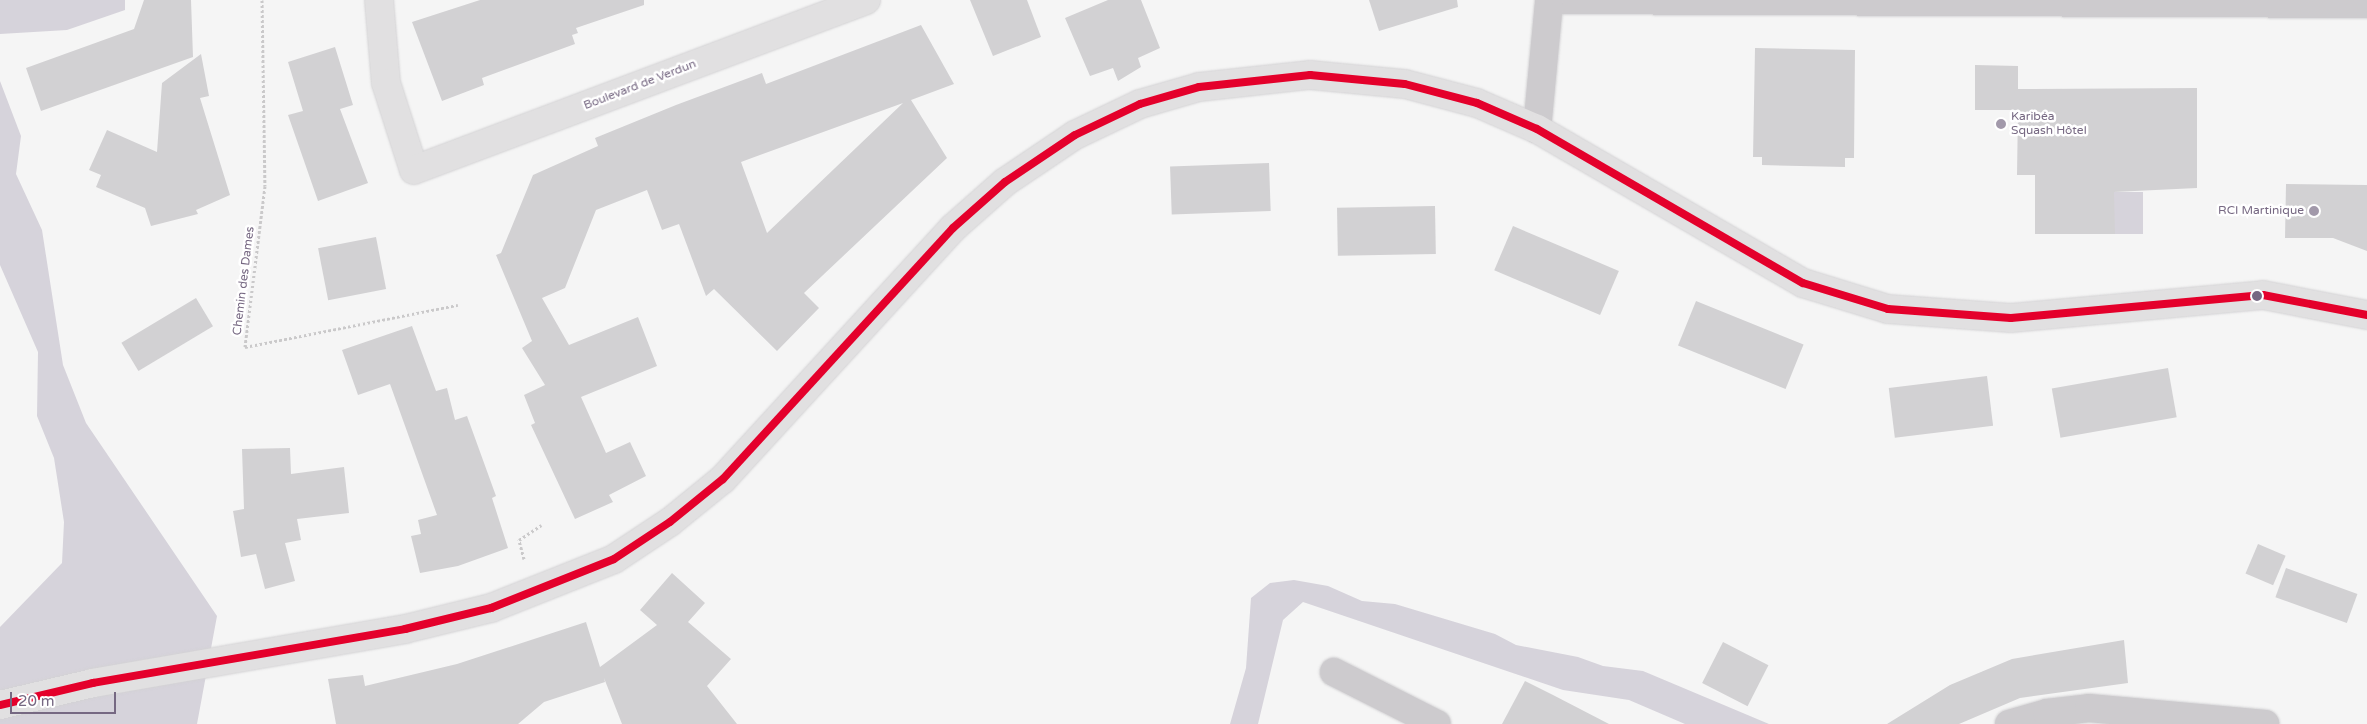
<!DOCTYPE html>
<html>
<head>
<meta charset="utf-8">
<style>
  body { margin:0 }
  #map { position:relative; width:2367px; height:724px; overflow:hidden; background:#f5f5f5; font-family:"Varela Round",sans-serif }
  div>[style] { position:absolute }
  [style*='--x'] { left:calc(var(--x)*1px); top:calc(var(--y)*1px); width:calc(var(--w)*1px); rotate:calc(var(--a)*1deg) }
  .water>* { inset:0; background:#d6d3db; transform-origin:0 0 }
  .building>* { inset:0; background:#d2d1d3; transform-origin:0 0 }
  .path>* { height:3px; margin-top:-1.5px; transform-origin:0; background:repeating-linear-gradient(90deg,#cac9ca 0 2.5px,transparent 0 5px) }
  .roads { filter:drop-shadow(0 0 1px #d3d2d4) drop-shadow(0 0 1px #d3d2d4) }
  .minor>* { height:28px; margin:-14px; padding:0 14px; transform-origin:14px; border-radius:14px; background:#cdcbce }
  .major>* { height:28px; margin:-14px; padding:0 14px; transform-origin:14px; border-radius:14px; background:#e1e0e1 }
  .bus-1>* { height:8px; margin:-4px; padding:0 4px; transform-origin:4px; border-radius:4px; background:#e4002b }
  .dots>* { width:14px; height:14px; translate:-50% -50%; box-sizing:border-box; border:2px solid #fff; border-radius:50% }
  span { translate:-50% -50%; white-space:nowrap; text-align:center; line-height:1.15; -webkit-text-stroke:5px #fff; paint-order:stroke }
  .street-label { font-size:12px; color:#766882 }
  .poi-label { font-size:12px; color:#766882 }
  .left { translate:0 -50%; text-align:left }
  .right { translate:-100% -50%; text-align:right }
  .scale { position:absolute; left:10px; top:692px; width:106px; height:22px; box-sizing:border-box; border:2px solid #766882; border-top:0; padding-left:6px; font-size:15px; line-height:18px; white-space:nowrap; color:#766882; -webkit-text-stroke:4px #fff; paint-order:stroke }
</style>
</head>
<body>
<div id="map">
  <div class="water">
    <div style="clip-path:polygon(0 0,125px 0,125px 10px,67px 30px,0 34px)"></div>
    <div style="clip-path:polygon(0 81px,21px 136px,16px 174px,42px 230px,63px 365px,86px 423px,217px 616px,197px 724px,0 724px,0 627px,62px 563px,64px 522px,54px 458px,37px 416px,38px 352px,0 265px)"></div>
    <div style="left:2114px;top:192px;width:29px;height:42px"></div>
    <div style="clip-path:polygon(1294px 580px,1328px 586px,1362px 601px,1395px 604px,1495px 634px,1516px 645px,1578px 657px,1603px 666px,1643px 671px,1769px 724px,1685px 724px,1629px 700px,1563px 690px,1303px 602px,1283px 620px,1258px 724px,1230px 724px,1246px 668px,1251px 598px,1270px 583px)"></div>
  </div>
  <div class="building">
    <div style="clip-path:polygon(144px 0,191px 0,193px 57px,41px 111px,26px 68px,134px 29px)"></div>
    <div style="clip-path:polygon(480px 0,644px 0,644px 5px,576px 28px,578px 33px,572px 35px,575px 44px,482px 78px,484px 85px,442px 101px,412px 22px)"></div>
    <div style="clip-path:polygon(970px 0,1027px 0,1041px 37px,993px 56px)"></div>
    <div style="clip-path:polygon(1108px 0,1141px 0,1160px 48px,1138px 58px,1141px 67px,1118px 81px,1113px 68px,1090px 76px,1065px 18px)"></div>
    <div style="clip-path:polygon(1369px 0,1457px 0,1458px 7px,1379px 31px)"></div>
    <div style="clip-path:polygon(evenodd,921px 25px,954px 84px,911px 100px,947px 158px,804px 293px,819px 308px,777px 351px,714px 289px,706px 296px,679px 224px,662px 230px,647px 190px,596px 210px,565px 288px,542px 298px,569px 345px,638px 317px,657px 366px,581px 397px,606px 453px,630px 442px,646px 476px,609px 495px,613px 502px,575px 519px,531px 425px,535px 423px,524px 395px,545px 385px,522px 348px,532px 341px,496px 255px,501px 253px,533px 175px,598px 146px,595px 138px,676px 105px,762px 73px,766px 84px,921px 25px,903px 103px,767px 233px,741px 162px,903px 103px)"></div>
    <div style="clip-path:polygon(335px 47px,353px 105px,340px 109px,368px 183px,318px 201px,288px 115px,303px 111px,288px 62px)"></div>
    <div style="clip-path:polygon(1755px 48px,1855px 50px,1854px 158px,1845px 158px,1845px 167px,1762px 165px,1762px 157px,1753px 157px)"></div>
    <div style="clip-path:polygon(201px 54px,209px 96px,200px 98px,230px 195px,196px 210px,198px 214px,151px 226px,145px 208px,96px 187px,101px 175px,89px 170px,107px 130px,157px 152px,162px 83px)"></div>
    <div style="clip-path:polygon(1975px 65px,2018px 66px,2018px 89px,2197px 88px,2197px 188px,2114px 192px,2115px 234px,2035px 234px,2035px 175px,2017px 175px,2018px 110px,1975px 110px)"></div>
    <div style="left:1269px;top:163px;width:48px;height:99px;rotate:88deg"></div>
    <div style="clip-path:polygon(2286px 184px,2367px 185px,2367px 251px,2333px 238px,2285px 238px)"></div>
    <div style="left:1435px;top:206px;width:48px;height:98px;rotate:89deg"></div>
    <div style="left:1513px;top:226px;width:115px;height:48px;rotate:23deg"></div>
    <div style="left:376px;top:237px;width:53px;height:59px;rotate:79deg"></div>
    <div style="left:196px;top:298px;width:33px;height:87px;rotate:59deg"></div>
    <div style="left:1696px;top:301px;width:116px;height:48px;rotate:22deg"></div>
    <div style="clip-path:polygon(412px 326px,436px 391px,447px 388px,455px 420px,467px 416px,496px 496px,492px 498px,508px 548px,458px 566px,420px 573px,411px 536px,421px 534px,418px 520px,437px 515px,390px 384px,358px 395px,342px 350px)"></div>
    <div style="left:2168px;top:368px;width:50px;height:118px;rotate:80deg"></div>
    <div style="left:1987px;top:376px;width:50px;height:99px;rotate:83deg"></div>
    <div style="clip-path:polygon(290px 448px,291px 474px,344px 467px,349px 513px,297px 519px,301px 540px,285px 543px,295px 581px,265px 589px,256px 554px,241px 557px,233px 511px,244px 509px,242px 449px)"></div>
    <div style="left:2258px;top:544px;width:30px;height:32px;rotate:23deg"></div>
    <div style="left:2286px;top:568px;width:76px;height:31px;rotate:20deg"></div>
    <div style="clip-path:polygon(672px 573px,705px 603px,688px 622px,731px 659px,707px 686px,737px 724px,622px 724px,604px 678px,605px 682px,544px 702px,518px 724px,336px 724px,328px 679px,363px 675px,365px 686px,457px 664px,586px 622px,600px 667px,657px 625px,640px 610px)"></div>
    <div style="clip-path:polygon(2124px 640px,2128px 683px,2020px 698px,1959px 724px,1887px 724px,1950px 685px,2012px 659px)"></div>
    <div style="left:1723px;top:642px;width:51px;height:46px;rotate:27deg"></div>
    <div style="clip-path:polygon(1525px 681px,1553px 695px,1609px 724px,1502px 724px)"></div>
  </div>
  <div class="path">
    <div style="--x:262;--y:0;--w:186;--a:89.1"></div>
    <div style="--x:265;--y:186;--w:162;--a:97.1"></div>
    <div style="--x:245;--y:347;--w:217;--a:-11.2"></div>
    <div style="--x:524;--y:559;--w:20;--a:-105"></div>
    <div style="--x:519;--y:540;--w:27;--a:-34"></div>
  </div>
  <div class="roads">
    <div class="minor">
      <div style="--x:1549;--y:0;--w:818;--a:0.28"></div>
      <div style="--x:1537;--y:129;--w:127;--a:-84.6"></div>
      <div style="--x:1334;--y:672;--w:115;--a:26.8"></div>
      <div style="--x:2009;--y:724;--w:40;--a:-16"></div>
      <div style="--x:2047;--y:713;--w:42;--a:-6.8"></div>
      <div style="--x:2089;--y:708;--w:177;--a:5.2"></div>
    </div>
    <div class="major">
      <div style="--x:379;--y:0;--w:83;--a:85.2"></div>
      <div style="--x:386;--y:83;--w:91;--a:72.2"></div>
      <div style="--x:414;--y:170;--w:483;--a:-20.6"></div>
      <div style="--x:0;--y:705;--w:96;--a:-13.3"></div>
      <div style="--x:93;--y:683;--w:317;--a:-9.8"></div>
      <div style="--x:405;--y:629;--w:89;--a:-13.7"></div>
      <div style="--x:491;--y:608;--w:132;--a:-21.7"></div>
      <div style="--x:614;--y:559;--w:67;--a:-33.5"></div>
      <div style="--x:670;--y:522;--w:68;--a:-39.1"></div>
      <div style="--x:723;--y:479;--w:340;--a:-47.5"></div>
      <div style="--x:953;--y:228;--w:69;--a:-41.5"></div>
      <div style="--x:1005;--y:182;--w:84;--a:-33.9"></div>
      <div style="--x:1075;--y:135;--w:72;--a:-25.5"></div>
      <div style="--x:1140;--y:104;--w:61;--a:-16.1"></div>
      <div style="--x:1199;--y:87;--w:112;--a:-6.2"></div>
      <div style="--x:1310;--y:75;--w:95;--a:5.4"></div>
      <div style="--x:1405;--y:84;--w:74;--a:14.8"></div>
      <div style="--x:1477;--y:103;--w:65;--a:23.4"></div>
      <div style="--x:1537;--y:129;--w:307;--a:30.1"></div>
      <div style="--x:1803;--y:283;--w:89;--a:17"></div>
      <div style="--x:1888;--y:309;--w:123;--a:4.2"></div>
      <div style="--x:2011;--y:318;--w:253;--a:-5.2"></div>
      <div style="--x:2263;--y:295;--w:106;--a:10.9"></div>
    </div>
  </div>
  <div class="bus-1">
    <div style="--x:0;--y:705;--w:96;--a:-13.3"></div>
    <div style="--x:93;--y:683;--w:317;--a:-9.8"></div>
    <div style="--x:405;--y:629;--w:89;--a:-13.7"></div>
    <div style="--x:491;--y:608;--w:132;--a:-21.7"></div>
    <div style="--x:614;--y:559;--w:67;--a:-33.5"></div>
    <div style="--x:670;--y:522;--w:68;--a:-39.1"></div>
    <div style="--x:723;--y:479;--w:340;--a:-47.5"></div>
    <div style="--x:953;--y:228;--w:69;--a:-41.5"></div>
    <div style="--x:1005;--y:182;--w:84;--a:-33.9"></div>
    <div style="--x:1075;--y:135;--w:72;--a:-25.5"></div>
    <div style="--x:1140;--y:104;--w:61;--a:-16.1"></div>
    <div style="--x:1199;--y:87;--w:112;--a:-6.2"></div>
    <div style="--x:1310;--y:75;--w:95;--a:5.4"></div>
    <div style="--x:1405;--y:84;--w:74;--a:14.8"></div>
    <div style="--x:1477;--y:103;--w:65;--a:23.4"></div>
    <div style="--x:1537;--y:129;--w:307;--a:30.1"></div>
    <div style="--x:1803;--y:283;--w:89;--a:17"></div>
    <div style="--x:1888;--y:309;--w:123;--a:4.2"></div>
    <div style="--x:2011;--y:318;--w:253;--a:-5.2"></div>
    <div style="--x:2263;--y:295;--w:106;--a:10.9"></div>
  </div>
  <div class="dots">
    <div style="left:2001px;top:124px;background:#a299aa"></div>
    <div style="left:2314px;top:211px;background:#a299aa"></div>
    <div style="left:2257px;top:296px;background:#766882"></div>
  </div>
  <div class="street-label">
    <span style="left:640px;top:85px;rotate:-21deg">Boulevard de Verdun</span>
    <span style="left:244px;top:281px;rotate:-83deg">Chemin des Dames</span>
  </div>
  <div class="poi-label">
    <span class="left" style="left:2011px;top:124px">Karibéa<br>Squash Hôtel</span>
    <span class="right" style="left:2304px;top:211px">RCI Martinique</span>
  </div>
  <div class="scale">20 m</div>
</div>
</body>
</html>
